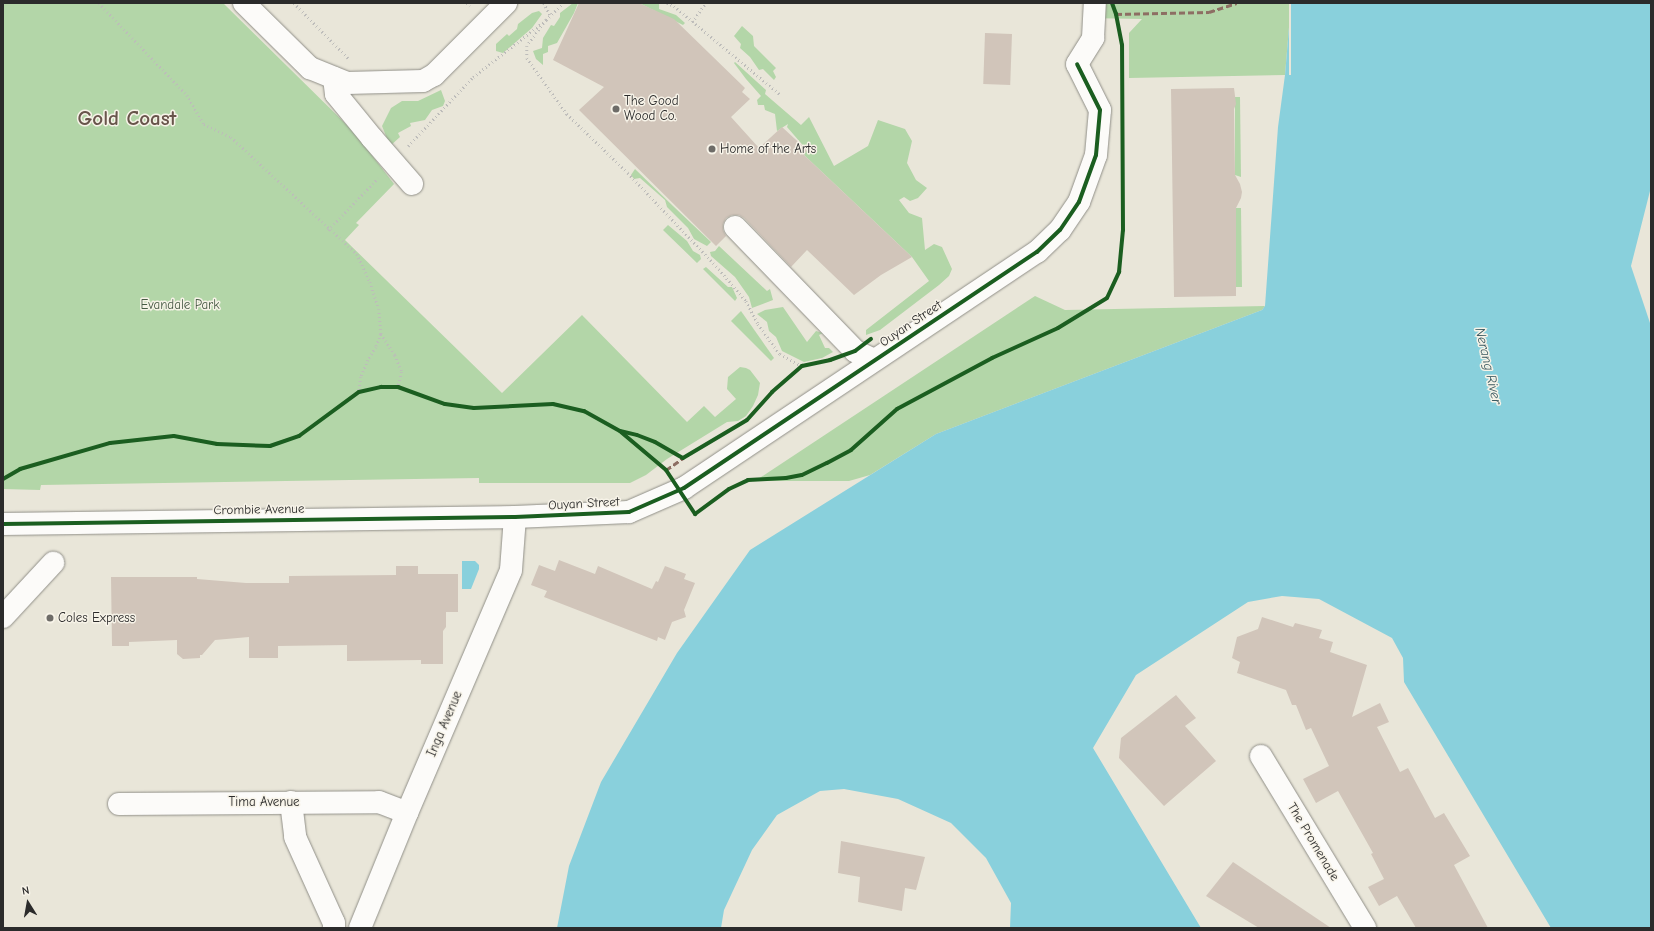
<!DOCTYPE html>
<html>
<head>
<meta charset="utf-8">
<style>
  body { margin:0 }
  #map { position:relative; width:1654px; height:931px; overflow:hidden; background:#e9e6d9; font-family:"Comic Neue",sans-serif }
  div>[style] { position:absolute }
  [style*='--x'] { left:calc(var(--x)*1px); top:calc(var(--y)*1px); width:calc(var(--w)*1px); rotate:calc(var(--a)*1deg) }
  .green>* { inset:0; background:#b3d6a8 }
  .water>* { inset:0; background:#89d0dc }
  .pier>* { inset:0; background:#e9e6d9; transform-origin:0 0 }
  .building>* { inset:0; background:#d1c5ba; transform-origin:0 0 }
  .path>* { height:2.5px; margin-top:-1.25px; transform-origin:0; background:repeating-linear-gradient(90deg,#bdbcba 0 1px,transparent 0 4px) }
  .roads { filter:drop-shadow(0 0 1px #908f88) drop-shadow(0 0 1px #908f88) }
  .minor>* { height:22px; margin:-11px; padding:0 11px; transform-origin:11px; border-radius:11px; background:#fcfbf9 }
  .quiet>* { height:3px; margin-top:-1.5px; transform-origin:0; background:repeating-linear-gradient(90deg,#8d6e63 0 6px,transparent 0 9px) }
  .cycleway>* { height:4px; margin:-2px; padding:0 2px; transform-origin:2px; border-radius:2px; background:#1b5e20 }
  .dots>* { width:11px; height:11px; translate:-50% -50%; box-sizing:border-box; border:2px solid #f7f3e8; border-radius:50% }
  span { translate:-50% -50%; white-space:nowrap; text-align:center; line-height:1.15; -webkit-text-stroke:3px #f7f3e8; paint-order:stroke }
  .poi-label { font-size:13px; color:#2b2b2b }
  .left { translate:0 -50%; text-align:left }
  .park-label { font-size:13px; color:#475a44 }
  .street-label { font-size:13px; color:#2b2b2b }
  .water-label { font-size:14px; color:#3b5a61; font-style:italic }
  .town-label { font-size:21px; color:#68554b; font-weight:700 }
  .frame { position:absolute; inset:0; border:4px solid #2b2b2b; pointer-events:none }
  .north { position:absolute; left:8px; top:883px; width:40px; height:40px; -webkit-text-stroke:3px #f7f3e8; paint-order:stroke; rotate:349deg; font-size:11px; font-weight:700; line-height:16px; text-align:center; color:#2b2b2b }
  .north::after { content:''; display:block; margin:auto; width:14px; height:18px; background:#2b2b2b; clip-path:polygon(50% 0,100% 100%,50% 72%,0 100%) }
</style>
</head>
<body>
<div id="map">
  <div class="green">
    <div style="clip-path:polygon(3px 3px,223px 3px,354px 132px,394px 184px,356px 223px,359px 225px,345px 240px,502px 393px,582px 315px,687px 422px,704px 406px,715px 417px,736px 399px,727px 389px,728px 377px,740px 367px,746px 368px,750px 370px,760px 383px,758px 395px,753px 406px,746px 416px,738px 421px,727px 422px,667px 459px,646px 475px,630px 483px,479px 483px,479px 478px,41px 485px,40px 490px,3px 489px)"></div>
    <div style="clip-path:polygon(573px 3px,578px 3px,574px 13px,557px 43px,548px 46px,548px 52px,543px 54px,543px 65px,536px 59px,533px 51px,542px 48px,543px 38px,551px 25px,554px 26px,560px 17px,560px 13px)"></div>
    <div style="clip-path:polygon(639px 3px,659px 4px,659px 9px,676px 15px,685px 23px,683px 25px)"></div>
    <div style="clip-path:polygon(1087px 3px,1291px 3px,1285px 75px,1129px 78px,1129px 33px,1142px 19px,1087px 18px)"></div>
    <div style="clip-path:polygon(539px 11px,542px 14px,532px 28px,503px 53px,496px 51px,496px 44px,507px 34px,509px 36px,517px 29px,518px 24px,532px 13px)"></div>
    <div style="clip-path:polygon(742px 26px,753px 36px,754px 46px,776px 68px,773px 71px,776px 77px,774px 80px,763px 69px,759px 70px,750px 57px,740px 48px,741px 44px,734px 36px)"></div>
    <div style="clip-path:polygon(735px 62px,766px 90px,765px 94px,801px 125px,809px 117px,834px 166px,868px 146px,878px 120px,905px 129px,912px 141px,907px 163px,916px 180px,927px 188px,918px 198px,910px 201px,904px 197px,899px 200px,909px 213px,922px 218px,925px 250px,934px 244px,942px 247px,952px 269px,949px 276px,939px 285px,880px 330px,866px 335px,866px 330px,929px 281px,912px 257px,804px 155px,807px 150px,787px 127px,788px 124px,777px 131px,775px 114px,765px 110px,764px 105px,758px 105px,757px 100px,761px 96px,746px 79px,734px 63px)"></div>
    <div style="clip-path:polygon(441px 90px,445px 101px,443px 106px,432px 110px,425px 120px,410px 123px,411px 126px,398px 133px,400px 137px,390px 146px,382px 126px,391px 108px,402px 101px,418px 101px)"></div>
    <div style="clip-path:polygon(1235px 97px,1240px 97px,1241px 177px,1235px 175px)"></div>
    <div style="clip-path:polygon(635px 169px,673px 206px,711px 242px,707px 246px,694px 239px,688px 228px,667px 207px,665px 200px,640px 178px,634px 179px,631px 175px)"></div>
    <div style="clip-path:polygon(1236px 208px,1241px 208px,1242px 287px,1236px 287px)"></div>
    <div style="clip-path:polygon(668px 225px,687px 241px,693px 251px,700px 255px,701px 259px,697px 263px,663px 230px)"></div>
    <div style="clip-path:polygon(719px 246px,767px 291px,770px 289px,773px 300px,752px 308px,749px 297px,735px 277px,711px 256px,710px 252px,715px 251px)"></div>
    <div style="clip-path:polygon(706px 267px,728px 287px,732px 287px,737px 298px,735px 301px,703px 269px)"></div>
    <div style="clip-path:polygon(1035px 296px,1065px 310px,1265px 306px,1262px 310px,936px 434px,870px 475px,849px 481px,755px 481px)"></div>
    <div style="clip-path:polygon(783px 307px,807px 342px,816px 331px,823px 333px,819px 335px,825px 348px,829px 348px,833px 352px,822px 358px,804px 362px,782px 351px,776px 337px,769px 331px,767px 322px,757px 314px,765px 310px)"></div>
    <div style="clip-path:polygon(741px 311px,774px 358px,771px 361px,731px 321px)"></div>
  </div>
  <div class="water">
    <div style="clip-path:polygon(1291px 3px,1651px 3px,1651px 187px,1631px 266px,1651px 326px,1651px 928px,1551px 928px,1404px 682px,1403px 658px,1392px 638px,1319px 599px,1282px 596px,1248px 602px,1136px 675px,1093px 748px,1201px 928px,1010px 928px,1011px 903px,986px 858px,951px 823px,898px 799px,844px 789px,820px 791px,777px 815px,752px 850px,724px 910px,721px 928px,557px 928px,569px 866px,601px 782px,677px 653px,750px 550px,936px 434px,1262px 310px,1265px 306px,1278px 127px,1285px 75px)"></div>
    <div style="clip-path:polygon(462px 561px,475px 561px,479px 565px,479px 569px,471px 589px,462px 589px)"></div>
  </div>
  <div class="pier">
    <div style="left:1289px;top:3px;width:2px;height:72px"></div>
  </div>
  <div class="building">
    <div style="clip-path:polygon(579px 3px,639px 3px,674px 19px,745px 88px,742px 92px,750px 99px,731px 117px,759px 148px,782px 127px,807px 150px,804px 155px,912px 257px,881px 275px,854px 295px,807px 250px,791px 267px,744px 218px,739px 215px,732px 215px,726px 218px,723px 224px,723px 230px,726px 236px,716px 246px,579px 110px,604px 87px,553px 60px)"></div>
    <div style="left:985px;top:33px;width:27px;height:51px;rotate:2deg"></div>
    <div style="clip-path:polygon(1234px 88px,1236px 104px,1234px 109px,1235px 175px,1240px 184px,1242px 192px,1241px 198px,1236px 208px,1236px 296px,1174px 297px,1171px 89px)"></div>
    <div style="clip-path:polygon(559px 560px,595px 574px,598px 566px,652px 589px,656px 581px,658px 582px,665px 566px,686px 574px,684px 579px,695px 583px,684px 610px,686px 617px,672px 622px,665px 640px,658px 637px,657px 641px,544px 597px,547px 591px,531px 585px,539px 565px,555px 571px)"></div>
    <div style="clip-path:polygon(396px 566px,418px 566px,418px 574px,458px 574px,458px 612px,446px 612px,446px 627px,443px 631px,443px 664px,421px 664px,421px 660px,347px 661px,347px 645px,278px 646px,278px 658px,249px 658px,249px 637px,215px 640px,202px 655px,200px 655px,200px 658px,183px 659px,177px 654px,177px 640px,129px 642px,129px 646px,112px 646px,111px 577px,197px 577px,197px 579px,246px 583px,289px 583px,289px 576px,396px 575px)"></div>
    <div style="clip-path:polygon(1262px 617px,1293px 627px,1295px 623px,1322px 630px,1319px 638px,1333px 642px,1330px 652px,1367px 665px,1352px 717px,1380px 703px,1389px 722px,1377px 727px,1400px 772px,1408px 768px,1435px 818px,1444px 813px,1470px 856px,1454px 865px,1488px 928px,1416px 928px,1397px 896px,1379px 906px,1368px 887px,1384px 879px,1371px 854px,1373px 853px,1338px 791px,1316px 803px,1303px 779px,1329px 766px,1311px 728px,1306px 730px,1296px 705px,1292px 705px,1286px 690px,1237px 673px,1240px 662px,1232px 658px,1237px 637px,1258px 629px)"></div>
    <div style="clip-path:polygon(1176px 695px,1196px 718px,1185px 726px,1216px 761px,1164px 806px,1119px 758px,1121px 738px)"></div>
    <div style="clip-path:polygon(841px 841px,925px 857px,916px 890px,905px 888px,902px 911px,858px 902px,860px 877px,838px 873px)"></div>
    <div style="clip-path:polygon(1233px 862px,1331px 928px,1259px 928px,1206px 896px)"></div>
  </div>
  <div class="path">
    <div style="--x:99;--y:3;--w:127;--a:46.3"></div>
    <div style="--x:187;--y:95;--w:34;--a:60"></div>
    <div style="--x:204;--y:124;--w:30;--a:26"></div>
    <div style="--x:231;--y:137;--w:172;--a:42.9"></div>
    <div style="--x:357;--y:254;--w:31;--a:65"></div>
    <div style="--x:370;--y:282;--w:28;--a:72"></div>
    <div style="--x:379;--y:309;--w:25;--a:85"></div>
    <div style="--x:381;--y:334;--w:14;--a:111"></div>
    <div style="--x:376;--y:347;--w:15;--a:122"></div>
    <div style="--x:368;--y:360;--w:18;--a:112"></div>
    <div style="--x:361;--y:377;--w:15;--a:98"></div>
    <div style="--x:294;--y:3;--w:78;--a:45.5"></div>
    <div style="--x:467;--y:3;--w:4;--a:45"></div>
    <div style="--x:544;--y:3;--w:13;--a:63"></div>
    <div style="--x:667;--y:3;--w:8;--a:23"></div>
    <div style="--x:674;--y:6;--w:139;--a:39.8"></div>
    <div style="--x:546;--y:20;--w:32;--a:126"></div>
    <div style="--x:527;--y:46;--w:12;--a:90"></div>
    <div style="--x:527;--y:58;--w:69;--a:54.5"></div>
    <div style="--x:567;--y:114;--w:85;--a:44"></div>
    <div style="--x:628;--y:173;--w:132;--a:46.5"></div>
    <div style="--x:719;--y:269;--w:42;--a:49.8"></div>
    <div style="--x:746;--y:301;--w:26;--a:62"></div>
    <div style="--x:758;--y:324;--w:37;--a:54"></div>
    <div style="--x:780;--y:354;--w:25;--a:29"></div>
    <div style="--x:692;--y:22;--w:24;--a:-54"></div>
    <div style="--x:408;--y:146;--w:95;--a:-46.7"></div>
    <div style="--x:473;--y:77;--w:93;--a:-38"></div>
    <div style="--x:546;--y:20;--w:24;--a:-45"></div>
    <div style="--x:328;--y:230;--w:72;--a:-46.1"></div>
    <div style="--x:381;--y:334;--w:25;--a:56"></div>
    <div style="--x:395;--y:355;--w:18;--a:68"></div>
    <div style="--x:402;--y:372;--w:16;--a:105"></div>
  </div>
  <div class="roads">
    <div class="minor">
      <div style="--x:244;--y:3;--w:93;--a:44.6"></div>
      <div style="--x:310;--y:68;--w:40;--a:22"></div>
      <div style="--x:347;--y:83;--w:76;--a:-1.5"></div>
      <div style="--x:423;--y:81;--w:13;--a:-29"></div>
      <div style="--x:434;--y:75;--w:102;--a:-45"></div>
      <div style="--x:334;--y:78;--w:16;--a:83"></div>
      <div style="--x:336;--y:94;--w:57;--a:50.7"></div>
      <div style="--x:372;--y:138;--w:61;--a:49"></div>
      <div style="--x:735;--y:227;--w:173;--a:45.9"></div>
      <div style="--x:855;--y:351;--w:21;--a:25"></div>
      <div style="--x:3;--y:524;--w:512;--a:-0.78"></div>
      <div style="--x:515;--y:517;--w:114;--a:-2.5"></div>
      <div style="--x:629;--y:512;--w:60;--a:-23.6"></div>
      <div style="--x:684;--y:488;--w:425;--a:-33.8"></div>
      <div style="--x:1037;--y:252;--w:32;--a:-44"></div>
      <div style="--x:1060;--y:230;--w:34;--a:-56"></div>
      <div style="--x:1079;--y:202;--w:50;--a:-70.1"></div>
      <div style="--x:1096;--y:155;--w:45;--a:-84.9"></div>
      <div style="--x:1100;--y:110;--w:51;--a:-116.6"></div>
      <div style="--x:1077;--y:64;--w:31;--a:-58"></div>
      <div style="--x:1093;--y:38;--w:35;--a:-87"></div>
      <div style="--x:3;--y:617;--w:74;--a:-47.2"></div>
      <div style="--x:1261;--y:756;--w:201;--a:58.8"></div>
      <div style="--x:291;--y:802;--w:35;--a:83"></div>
      <div style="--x:295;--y:837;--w:94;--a:65.6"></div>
      <div style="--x:334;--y:923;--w:5;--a:90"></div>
      <div style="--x:119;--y:804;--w:260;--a:-0.4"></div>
      <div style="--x:379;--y:802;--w:30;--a:21"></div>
      <div style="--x:360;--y:928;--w:124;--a:-67.8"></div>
      <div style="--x:407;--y:813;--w:264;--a:-66.8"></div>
      <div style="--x:511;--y:570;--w:53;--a:-85.7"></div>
    </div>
  </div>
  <div class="quiet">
    <div style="--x:1116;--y:14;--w:93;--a:-1.2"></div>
    <div style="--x:1209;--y:12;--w:29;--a:-18"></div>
    <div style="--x:666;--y:470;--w:21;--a:-35"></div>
  </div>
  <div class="cycleway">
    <div style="--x:621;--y:432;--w:59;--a:40.2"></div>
    <div style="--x:666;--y:470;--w:53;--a:56.6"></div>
    <div style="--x:695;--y:514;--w:42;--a:-36.3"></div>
    <div style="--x:729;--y:489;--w:21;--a:-25"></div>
    <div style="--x:748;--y:480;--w:38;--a:-3"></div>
    <div style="--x:786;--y:478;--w:16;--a:-11"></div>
    <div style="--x:802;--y:475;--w:28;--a:-26"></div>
    <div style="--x:827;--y:463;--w:27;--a:-28"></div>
    <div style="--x:851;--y:450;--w:62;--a:-41.7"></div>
    <div style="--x:897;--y:409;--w:108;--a:-28.2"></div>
    <div style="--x:992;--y:358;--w:72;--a:-24.4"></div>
    <div style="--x:1058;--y:328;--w:57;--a:-31.5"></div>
    <div style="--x:1107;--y:298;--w:29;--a:-65"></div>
    <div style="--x:1119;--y:272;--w:42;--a:-84.6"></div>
    <div style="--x:1123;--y:230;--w:185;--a:-90.3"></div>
    <div style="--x:1122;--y:45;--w:32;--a:-101"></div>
    <div style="--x:1116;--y:14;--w:12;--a:-110"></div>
    <div style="--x:3;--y:479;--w:20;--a:-30"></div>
    <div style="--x:20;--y:469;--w:94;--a:-16.1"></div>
    <div style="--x:110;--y:443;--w:64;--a:-6.2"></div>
    <div style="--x:174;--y:436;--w:44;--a:10.5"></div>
    <div style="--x:217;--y:444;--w:53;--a:2.2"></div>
    <div style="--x:270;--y:446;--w:31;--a:-19"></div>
    <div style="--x:299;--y:436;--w:74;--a:-36.3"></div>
    <div style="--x:359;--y:392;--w:23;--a:-13"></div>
    <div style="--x:381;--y:387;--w:17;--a:0"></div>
    <div style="--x:398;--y:387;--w:50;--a:19.9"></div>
    <div style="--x:445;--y:404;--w:29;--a:8"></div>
    <div style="--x:474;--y:408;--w:79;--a:-2.9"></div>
    <div style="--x:553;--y:404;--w:32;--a:13"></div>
    <div style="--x:584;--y:411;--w:41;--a:29.1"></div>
    <div style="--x:620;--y:431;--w:17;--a:13"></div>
    <div style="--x:637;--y:435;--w:19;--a:21"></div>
    <div style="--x:655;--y:442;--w:32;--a:30"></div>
    <div style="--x:683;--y:458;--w:74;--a:-30.7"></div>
    <div style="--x:747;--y:420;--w:38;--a:-48"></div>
    <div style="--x:772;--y:392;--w:40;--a:-41"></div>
    <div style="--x:802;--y:366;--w:29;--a:-12"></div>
    <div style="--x:830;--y:360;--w:27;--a:-20"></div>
    <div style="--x:855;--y:351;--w:20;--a:-37"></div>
    <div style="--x:3;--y:524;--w:512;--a:-0.78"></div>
    <div style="--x:515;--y:517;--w:114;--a:-2.5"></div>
    <div style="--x:629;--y:512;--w:60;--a:-23.6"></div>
    <div style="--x:684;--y:488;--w:425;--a:-33.8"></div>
    <div style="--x:1037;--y:252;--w:32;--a:-44"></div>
    <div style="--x:1060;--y:230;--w:34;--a:-56"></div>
    <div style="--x:1079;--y:202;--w:50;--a:-70.1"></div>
    <div style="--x:1096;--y:155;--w:45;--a:-84.9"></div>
    <div style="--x:1100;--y:110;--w:51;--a:-116.6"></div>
  </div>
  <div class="dots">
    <div style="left:616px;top:109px;background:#6e6c68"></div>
    <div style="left:712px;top:149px;background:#6e6c68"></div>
    <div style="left:50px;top:618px;background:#6e6c68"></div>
  </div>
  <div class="poi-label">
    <span class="left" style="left:624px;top:109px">The Good<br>Wood Co.</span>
    <span class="left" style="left:720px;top:149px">Home of the Arts</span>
    <span class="left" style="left:58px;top:618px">Coles Express</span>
  </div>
  <div class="park-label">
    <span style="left:180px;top:305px">Evandale Park</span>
  </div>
  <div class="street-label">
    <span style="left:911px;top:324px;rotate:-34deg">Ouyan Street</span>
    <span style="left:584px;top:504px;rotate:-3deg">Ouyan Street</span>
    <span style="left:259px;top:510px;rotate:-1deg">Crombie Avenue</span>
    <span style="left:445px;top:724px;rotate:-67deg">Inga Avenue</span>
    <span style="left:264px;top:802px">Tima Avenue</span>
    <span style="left:1313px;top:842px;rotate:59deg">The Promenade</span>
  </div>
  <div class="water-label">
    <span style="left:1488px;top:366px;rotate:77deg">Nerang River</span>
  </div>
  <div class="town-label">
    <span style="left:127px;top:118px">Gold Coast</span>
  </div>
  <div class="frame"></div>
  <div class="north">N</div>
</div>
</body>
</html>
